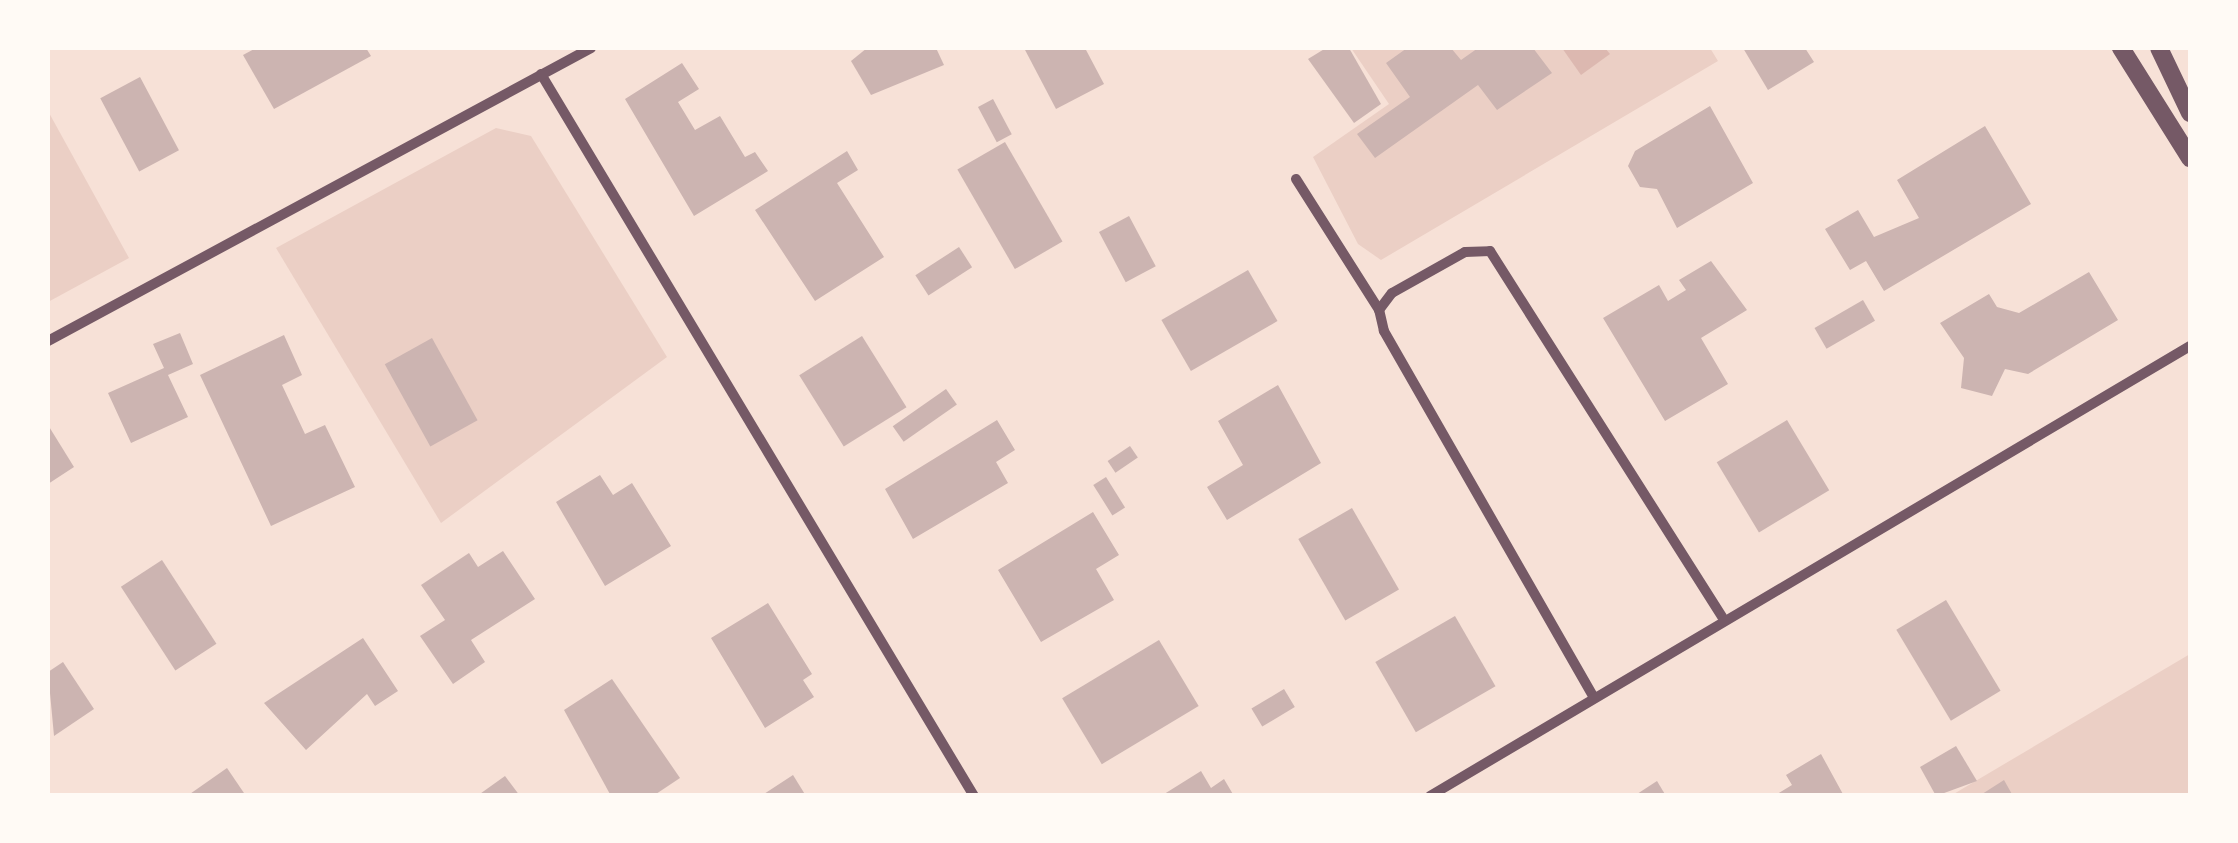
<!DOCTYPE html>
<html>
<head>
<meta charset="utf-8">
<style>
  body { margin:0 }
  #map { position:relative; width:2238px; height:843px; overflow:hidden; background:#f7e1d7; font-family:"Nunito Sans",sans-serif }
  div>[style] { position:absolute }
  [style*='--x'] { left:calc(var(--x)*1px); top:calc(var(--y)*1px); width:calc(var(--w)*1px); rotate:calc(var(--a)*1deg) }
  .green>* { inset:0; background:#ebcfc5 }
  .water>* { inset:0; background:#dcb8b0 }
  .building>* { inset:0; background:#ccb4b1; transform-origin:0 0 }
  .minor>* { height:10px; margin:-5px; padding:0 5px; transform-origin:5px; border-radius:5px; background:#755966 }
  .tertiary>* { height:18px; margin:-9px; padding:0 9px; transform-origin:9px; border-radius:9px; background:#755966 }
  span { translate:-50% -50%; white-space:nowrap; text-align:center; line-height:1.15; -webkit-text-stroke:10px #fffaf5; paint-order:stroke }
  .frame { position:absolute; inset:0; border:50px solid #fffaf5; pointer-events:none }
</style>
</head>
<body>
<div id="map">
  <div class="green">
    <div style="clip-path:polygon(1351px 48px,1710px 48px,1718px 61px,1381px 260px,1358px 244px,1313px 157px,1389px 104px)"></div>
    <div style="clip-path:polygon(48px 111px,129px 258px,48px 302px)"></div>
    <div style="clip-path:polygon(496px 128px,531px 136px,667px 357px,441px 523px,276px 248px)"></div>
    <div style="clip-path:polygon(2190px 654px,2190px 795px,1952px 795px)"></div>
  </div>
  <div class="water">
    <div style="clip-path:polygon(1562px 48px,1605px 48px,1610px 54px,1581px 75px)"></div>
  </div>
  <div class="building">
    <div style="clip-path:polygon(256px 48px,366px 48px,371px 56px,274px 109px,243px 55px)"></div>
    <div style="clip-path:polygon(867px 48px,936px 48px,944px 65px,871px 95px,851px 61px)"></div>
    <div style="clip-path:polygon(1024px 48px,1085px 48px,1104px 84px,1056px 109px)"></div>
    <div style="clip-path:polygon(1326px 48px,1349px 48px,1381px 104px,1354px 123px,1308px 59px)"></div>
    <div style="clip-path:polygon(1407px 48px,1451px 48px,1461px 60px,1478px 48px,1533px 48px,1552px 73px,1497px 110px,1478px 85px,1375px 158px,1357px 134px,1410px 97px,1386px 63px)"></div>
    <div style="clip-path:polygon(1743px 48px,1805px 48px,1814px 62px,1768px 90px)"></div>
    <div style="clip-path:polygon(682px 63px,699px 89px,678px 102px,695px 130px,720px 116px,745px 157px,755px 152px,768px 171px,694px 216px,625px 99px)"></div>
    <div style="left:140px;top:77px;width:83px;height:45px;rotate:62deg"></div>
    <div style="left:993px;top:99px;width:40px;height:17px;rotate:62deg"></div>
    <div style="clip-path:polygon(1710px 106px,1753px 183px,1677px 228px,1657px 189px,1640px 187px,1628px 166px,1635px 151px)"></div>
    <div style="clip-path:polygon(1985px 126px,2031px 204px,1884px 291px,1866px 261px,1850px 270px,1825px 229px,1858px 210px,1874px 237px,1919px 218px,1897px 180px)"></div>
    <div style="left:1005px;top:142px;width:115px;height:55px;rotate:60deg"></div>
    <div style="clip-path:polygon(847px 151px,858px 170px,837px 183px,884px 257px,815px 301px,755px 210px)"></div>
    <div style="left:1129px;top:216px;width:57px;height:34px;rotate:62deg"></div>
    <div style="left:959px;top:247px;width:24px;height:52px;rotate:57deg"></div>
    <div style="clip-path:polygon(1711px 261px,1747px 310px,1701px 338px,1728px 384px,1665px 421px,1603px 318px,1659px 285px,1668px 301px,1686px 290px,1679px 280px)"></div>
    <div style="left:1248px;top:270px;width:59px;height:100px;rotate:60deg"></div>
    <div style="clip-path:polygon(2089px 272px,2118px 320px,2028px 374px,2005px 369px,1992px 396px,1961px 388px,1964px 358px,1940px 323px,1989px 294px,1997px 307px,2019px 313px)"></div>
    <div style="left:1863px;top:300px;width:24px;height:56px;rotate:60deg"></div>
    <div style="clip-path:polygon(180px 333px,193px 364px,168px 375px,188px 417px,131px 443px,108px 393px,164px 368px,153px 344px)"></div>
    <div style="clip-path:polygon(284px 335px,302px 375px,282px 385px,305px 434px,325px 425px,355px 487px,271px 526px,200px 375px)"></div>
    <div style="left:862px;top:336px;width:84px;height:74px;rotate:58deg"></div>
    <div style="left:432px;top:338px;width:94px;height:54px;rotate:61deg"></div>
    <div style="clip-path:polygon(1278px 385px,1321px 463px,1227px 520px,1207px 487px,1243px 465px,1218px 421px)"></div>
    <div style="left:946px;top:389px;width:19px;height:65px;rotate:55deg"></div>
    <div style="clip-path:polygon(997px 420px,1015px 450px,996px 462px,1008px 483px,913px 539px,885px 489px)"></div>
    <div style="left:1787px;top:420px;width:82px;height:82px;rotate:59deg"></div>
    <div style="clip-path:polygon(48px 425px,74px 467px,48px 484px)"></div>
    <div style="left:1130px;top:446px;width:14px;height:27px;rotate:56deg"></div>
    <div style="clip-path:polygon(600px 475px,613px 495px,632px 483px,671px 546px,605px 586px,556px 502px)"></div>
    <div style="left:1106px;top:477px;width:36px;height:15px;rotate:58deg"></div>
    <div style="left:1352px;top:508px;width:94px;height:62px;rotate:60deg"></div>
    <div style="clip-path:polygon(1093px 512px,1119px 555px,1096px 569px,1114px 600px,1041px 642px,998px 570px)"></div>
    <div style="clip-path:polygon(503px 551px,535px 599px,471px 640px,485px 662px,453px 684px,420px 636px,445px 620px,421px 585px,469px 553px,478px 567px)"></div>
    <div style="left:162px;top:560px;width:100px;height:49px;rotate:57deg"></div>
    <div style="left:1946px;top:600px;width:106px;height:58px;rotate:59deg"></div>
    <div style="clip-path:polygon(768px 603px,812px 674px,803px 680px,814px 697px,765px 728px,711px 638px)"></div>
    <div style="left:1455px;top:616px;width:81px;height:92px;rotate:60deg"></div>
    <div style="clip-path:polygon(363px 638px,398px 691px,375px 706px,367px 694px,306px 750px,264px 703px)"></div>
    <div style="left:1159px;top:640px;width:77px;height:113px;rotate:59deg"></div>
    <div style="clip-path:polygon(63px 662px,94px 709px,54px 736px,48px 672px)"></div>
    <div style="clip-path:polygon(612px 679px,680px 778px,653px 796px,611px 796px,564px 710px)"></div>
    <div style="left:1284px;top:689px;width:21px;height:38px;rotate:59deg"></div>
    <div style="clip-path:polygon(1956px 746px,1977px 781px,1936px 796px,1920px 767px)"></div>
    <div style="clip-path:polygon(1821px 754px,1844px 796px,1774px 796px,1792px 785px,1786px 775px)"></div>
    <div style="clip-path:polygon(227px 768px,246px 796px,187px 796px)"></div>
    <div style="clip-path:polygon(1201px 771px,1211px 788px,1224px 779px,1234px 796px,1161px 796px)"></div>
    <div style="clip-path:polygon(793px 775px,806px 796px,761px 796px)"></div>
    <div style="clip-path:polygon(505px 776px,520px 796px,477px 796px)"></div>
    <div style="clip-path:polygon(2004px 780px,2013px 796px,1979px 796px)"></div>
    <div style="clip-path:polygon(1657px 781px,1666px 796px,1634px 796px)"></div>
  </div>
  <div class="minor">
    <div style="--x:541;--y:74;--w:842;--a:59.05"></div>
    <div style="--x:1296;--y:179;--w:155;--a:57.6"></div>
    <div style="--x:48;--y:341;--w:617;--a:-28.35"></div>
    <div style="--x:1593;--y:696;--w:421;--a:-119.8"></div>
    <div style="--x:1384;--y:331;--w:22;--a:-103"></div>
    <div style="--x:1379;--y:310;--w:21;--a:-53"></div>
    <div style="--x:1392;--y:293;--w:84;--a:-29.3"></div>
    <div style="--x:1465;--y:252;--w:25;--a:-2"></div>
    <div style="--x:1490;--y:251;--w:433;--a:57.6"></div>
    <div style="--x:1430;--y:796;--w:883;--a:-30.63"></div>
  </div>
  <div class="tertiary">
    <div style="--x:2121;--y:48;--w:130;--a:57.9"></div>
    <div style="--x:2159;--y:48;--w:72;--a:64.5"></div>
  </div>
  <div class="frame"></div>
</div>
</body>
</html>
